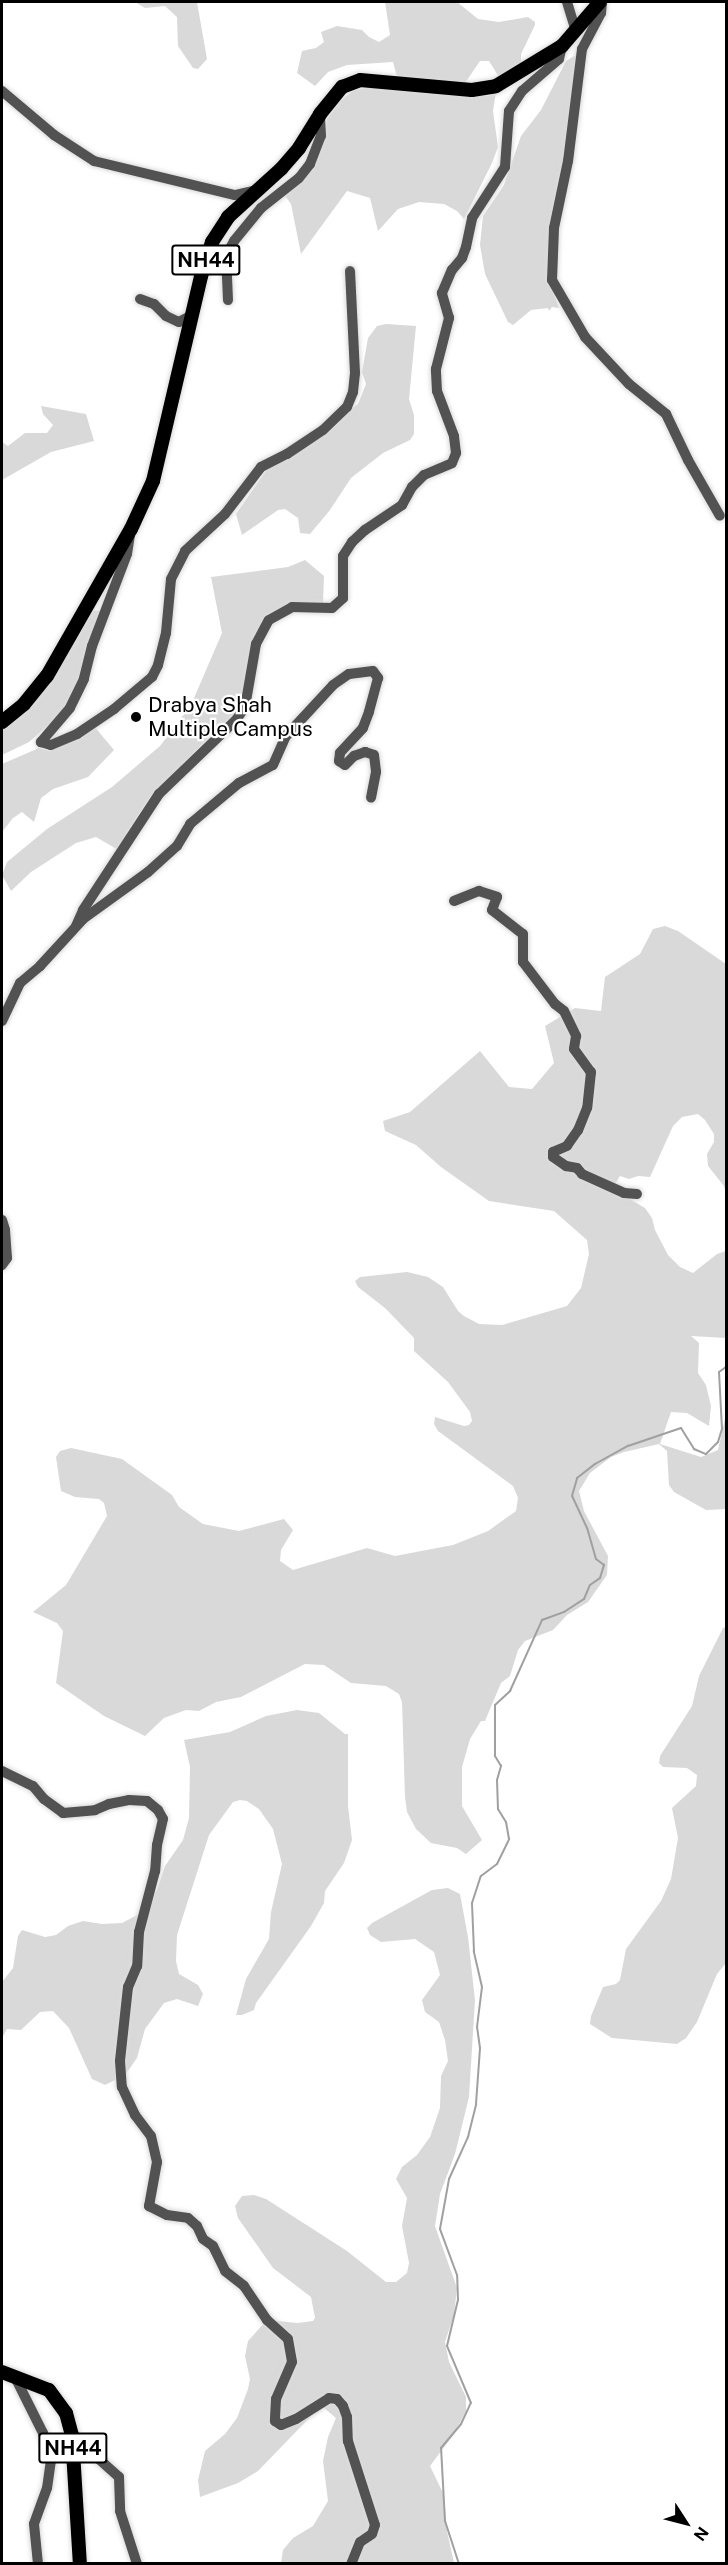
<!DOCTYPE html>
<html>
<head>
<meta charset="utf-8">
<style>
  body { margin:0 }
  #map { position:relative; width:728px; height:2565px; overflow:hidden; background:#fff; font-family:"Public Sans",sans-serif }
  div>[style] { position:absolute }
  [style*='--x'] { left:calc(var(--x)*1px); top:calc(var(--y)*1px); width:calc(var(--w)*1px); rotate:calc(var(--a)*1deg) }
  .green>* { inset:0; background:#d9d9d9 }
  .stream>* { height:2px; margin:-1px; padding:0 1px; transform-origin:1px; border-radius:1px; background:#a0a0a0 }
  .roads { filter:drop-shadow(0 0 2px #dbdbdb) drop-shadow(0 0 2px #dbdbdb) }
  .minor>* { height:10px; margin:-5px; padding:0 5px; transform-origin:5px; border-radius:5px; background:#525252 }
  .major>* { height:14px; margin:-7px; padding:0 7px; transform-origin:7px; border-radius:7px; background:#000 }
  .dots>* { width:16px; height:16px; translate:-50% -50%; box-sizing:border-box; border:3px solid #fff; border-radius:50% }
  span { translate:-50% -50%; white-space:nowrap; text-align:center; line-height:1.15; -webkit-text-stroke:4.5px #fff; paint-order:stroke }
  .shield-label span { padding:2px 4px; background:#fff; border:2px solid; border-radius:4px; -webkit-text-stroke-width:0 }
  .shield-label { font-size:20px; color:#000; font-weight:700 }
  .poi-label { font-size:21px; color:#000 }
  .left { translate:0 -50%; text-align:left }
  .frame { position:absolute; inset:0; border:3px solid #000; pointer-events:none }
  .north { position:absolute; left:656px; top:2493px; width:60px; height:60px; -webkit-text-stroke:4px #fff; paint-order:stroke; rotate:126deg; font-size:16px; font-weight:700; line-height:24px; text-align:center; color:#000 }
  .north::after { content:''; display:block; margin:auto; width:21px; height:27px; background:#000; clip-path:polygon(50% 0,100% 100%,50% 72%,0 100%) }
</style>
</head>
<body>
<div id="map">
  <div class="green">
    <div style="clip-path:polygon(135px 2px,197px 2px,207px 59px,198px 69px,193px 68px,178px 46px,177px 17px,165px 6px,145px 8px)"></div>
    <div style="clip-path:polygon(385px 2px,457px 2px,478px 19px,499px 22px,528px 17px,535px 22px,535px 25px,521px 54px,521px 64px,499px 77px,489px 61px,480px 61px,463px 86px,397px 77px,393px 62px,347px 65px,328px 72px,315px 86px,297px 73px,302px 51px,316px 48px,324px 42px,321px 32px,337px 26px,362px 30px,369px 37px,379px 42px,390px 35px)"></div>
    <div style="clip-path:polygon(578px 54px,571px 122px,549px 227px,547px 276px,559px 308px,552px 307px,549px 311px,548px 308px,531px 310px,513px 325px,508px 322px,485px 274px,480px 245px,483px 216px,504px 185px,521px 136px,541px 110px,566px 61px)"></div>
    <div style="clip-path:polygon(374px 87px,489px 96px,496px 92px,493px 111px,498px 147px,492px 163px,464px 219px,457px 211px,444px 204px,419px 202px,398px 209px,378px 231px,370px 198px,347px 191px,301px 254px,291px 204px,285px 196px,325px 132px,327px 119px,340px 101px,354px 90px)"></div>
    <div style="clip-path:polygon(386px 324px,416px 326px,409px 399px,414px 415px,414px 434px,410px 440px,383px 453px,351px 478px,330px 510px,310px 534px,300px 533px,298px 518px,285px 509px,278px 510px,242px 535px,236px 514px,268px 468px,358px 404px,366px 384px,362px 372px,368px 338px,377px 326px)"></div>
    <div style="clip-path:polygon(41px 406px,86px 414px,94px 441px,51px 452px,2px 480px,2px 442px,8px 446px,25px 433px,47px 433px,53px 425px,43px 414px)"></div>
    <div style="clip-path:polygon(305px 560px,324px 576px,323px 603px,293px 602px,260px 632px,240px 706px,228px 723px,213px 733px,150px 797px,127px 832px,120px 851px,96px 837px,76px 843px,31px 872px,11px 891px,2px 875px,7px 862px,47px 829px,112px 787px,160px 746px,191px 705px,222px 633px,211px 577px,288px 567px)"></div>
    <div style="clip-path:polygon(84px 610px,102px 611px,81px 678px,67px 709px,29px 742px,2px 755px,2px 729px,29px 705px)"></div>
    <div style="clip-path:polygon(94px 726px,114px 750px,88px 777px,53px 789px,41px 798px,34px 822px,22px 812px,13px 818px,2px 832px,2px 764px,39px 748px,49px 751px)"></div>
    <div style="clip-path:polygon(665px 926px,678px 931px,726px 964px,726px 1194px,724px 1186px,708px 1166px,707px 1154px,714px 1142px,714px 1134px,705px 1120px,698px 1114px,682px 1117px,673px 1126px,650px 1177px,638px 1176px,629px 1179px,620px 1176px,615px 1184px,618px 1192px,645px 1208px,652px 1218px,655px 1230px,668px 1255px,680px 1267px,693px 1273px,717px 1254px,726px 1251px,726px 1338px,691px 1336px,699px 1343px,698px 1373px,706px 1385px,711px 1406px,709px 1426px,687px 1413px,671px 1412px,660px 1444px,701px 1457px,718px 1450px,726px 1414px,726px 1509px,706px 1510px,674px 1492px,669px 1485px,667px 1451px,659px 1444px,624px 1452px,611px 1457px,590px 1473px,579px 1491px,584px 1511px,608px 1556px,607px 1575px,588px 1602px,567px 1615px,553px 1630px,525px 1641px,518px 1650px,510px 1676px,501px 1683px,485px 1721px,481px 1721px,470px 1739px,462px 1767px,462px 1806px,482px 1840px,466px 1854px,457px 1848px,431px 1843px,416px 1829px,407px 1812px,405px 1797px,402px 1702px,399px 1694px,386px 1686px,351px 1683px,324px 1665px,305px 1664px,241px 1697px,216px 1702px,199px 1711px,186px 1710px,164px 1718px,145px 1736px,104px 1716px,56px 1683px,63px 1631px,57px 1623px,33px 1612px,66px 1585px,107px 1516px,104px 1503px,99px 1499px,75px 1497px,61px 1491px,56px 1457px,60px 1451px,71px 1448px,122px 1459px,172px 1495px,179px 1507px,203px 1524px,239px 1531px,284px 1519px,293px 1530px,281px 1550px,280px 1561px,293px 1570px,367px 1548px,395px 1556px,453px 1545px,488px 1531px,516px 1511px,518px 1498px,513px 1486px,438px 1431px,434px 1424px,435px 1417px,464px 1426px,469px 1425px,472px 1421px,470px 1412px,448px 1382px,414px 1351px,414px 1338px,385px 1308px,358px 1287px,355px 1281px,360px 1277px,407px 1272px,428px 1277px,443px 1287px,458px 1311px,464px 1316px,479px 1324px,502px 1325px,567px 1306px,581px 1288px,589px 1254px,587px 1240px,554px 1211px,489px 1201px,441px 1167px,416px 1145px,385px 1131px,383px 1121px,410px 1112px,480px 1051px,509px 1087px,532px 1089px,554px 1063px,545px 1026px,575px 1008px,601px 1011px,605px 977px,640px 954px,653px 929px)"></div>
    <div style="clip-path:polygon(726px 1627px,726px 1963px,717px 1974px,697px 2022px,686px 2038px,677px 2044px,612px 2038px,590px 2024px,591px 2016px,603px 1987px,616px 1984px,620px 1980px,626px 1949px,661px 1901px,671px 1879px,678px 1838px,672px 1808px,696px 1786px,697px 1775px,687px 1768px,663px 1767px,659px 1763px,660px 1756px,692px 1706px,699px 1676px,723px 1628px)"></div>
    <div style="clip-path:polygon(297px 1710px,319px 1713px,345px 1734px,348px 1734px,348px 1806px,352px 1840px,344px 1863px,325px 1891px,324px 1903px,311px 1926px,256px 2003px,254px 2010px,242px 2015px,236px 2015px,246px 1979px,269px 1939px,271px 1912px,282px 1864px,273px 1829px,259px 1809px,247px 1801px,240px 1800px,233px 1802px,209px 1835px,177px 1935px,176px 1961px,179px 1974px,198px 1985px,203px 1994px,198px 2006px,177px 1999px,164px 2003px,145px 2029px,137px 2058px,125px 2075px,105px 2085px,92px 2079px,69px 2028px,53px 2011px,40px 2012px,21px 2030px,7px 2029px,2px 2038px,2px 1982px,13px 1968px,18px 1936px,22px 1930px,45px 1937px,56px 1935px,68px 1926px,83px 1921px,102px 1924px,122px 1923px,141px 1913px,157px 1890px,165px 1866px,183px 1840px,189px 1818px,190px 1767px,184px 1740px,230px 1732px,266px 1716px)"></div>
    <div style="clip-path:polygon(448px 1888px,460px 1894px,468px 1937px,475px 2000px,469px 2097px,455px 2154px,440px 2194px,435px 2226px,457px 2288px,454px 2315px,445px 2342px,449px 2362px,466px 2397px,466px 2411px,454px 2434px,430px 2466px,444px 2495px,447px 2531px,454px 2563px,281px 2563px,283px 2550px,293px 2538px,313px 2526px,328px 2501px,323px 2461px,328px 2437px,336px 2418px,324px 2408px,317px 2410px,258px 2471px,238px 2483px,200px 2497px,198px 2480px,205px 2451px,225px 2434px,237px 2418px,248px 2389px,250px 2379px,245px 2356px,248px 2341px,267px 2320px,298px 2323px,313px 2321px,315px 2318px,311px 2297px,273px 2268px,238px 2218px,235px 2206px,242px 2196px,254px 2195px,266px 2199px,347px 2251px,386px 2282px,396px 2282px,407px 2273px,409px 2263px,402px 2226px,407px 2198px,396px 2179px,402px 2167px,417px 2155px,430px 2137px,440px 2108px,441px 2076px,448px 2061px,445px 2040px,439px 2022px,425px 2012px,422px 2000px,440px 1975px,434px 1952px,415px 1939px,381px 1942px,370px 1935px,367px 1928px,372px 1923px,432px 1890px)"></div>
  </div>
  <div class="stream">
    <div style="--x:459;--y:2564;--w:45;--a:-108"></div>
    <div style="--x:445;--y:2521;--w:73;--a:-93.1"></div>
    <div style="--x:441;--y:2448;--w:31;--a:-50"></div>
    <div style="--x:461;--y:2424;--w:23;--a:-65"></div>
    <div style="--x:471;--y:2403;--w:62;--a:-112.8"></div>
    <div style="--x:447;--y:2346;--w:47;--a:-76.6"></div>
    <div style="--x:458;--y:2300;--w:25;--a:-92"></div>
    <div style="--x:457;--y:2275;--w:49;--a:-110.3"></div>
    <div style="--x:440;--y:2229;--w:51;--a:-79.8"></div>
    <div style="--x:449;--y:2179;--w:46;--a:-65.7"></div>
    <div style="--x:468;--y:2137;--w:34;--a:-76"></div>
    <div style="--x:476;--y:2104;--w:56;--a:-85.9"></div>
    <div style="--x:480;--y:2048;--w:21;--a:-98"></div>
    <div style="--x:477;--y:2027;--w:40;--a:-82.9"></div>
    <div style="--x:482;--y:1987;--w:37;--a:-103"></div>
    <div style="--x:474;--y:1951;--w:48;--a:-92.4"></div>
    <div style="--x:472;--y:1903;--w:28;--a:-72"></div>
    <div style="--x:481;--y:1876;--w:20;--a:-37"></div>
    <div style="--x:497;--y:1864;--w:28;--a:-64"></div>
    <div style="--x:509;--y:1839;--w:17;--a:-100"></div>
    <div style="--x:506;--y:1822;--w:15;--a:-122"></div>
    <div style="--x:498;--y:1809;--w:29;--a:-92"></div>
    <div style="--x:497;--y:1780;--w:15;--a:-74"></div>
    <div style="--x:501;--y:1766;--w:12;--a:-121"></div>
    <div style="--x:495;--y:1756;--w:51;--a:-90"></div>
    <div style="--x:495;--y:1705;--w:21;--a:-43"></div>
    <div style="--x:510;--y:1691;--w:78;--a:-65.7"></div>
    <div style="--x:542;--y:1620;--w:23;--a:-20"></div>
    <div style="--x:564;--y:1612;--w:24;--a:-33"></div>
    <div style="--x:584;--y:1599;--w:15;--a:-67"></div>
    <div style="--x:590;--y:1585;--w:12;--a:-35"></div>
    <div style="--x:600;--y:1578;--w:14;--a:-73"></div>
    <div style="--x:604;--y:1565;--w:10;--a:-143"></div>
    <div style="--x:596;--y:1559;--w:32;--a:-106"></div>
    <div style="--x:587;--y:1528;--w:35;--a:-115"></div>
    <div style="--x:572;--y:1496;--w:19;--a:-74"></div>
    <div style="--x:577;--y:1478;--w:23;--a:-38"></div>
    <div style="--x:595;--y:1464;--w:38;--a:-29"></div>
    <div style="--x:628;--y:1446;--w:56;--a:-18.8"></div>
    <div style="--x:681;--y:1428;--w:25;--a:58"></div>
    <div style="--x:694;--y:1449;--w:13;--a:23"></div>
    <div style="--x:706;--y:1454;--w:17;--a:-45"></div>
    <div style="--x:718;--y:1442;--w:14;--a:-73"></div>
    <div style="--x:722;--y:1429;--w:57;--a:-93"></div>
    <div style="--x:719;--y:1372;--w:9;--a:-36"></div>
  </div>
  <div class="roads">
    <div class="minor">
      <div style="--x:567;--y:2;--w:31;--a:73"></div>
      <div style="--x:602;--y:2;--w:11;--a:95"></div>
      <div style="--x:601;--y:13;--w:41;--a:117.8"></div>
      <div style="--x:582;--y:49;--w:113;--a:97.1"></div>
      <div style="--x:568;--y:161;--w:68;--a:101.8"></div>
      <div style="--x:554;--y:228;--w:52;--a:92.2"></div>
      <div style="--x:552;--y:280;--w:66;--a:59.9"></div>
      <div style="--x:585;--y:337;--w:64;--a:46.9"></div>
      <div style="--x:629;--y:384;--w:48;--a:39"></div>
      <div style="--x:666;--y:414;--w:51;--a:64.4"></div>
      <div style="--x:688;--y:460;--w:64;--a:60.3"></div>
      <div style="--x:2;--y:91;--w:68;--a:40.2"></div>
      <div style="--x:54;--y:135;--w:48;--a:33"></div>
      <div style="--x:94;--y:161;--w:145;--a:13.6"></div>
      <div style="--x:235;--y:195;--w:23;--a:-13"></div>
      <div style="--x:140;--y:299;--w:15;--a:20"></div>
      <div style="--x:154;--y:304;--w:17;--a:45"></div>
      <div style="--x:166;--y:316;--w:14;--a:25"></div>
      <div style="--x:179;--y:322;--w:15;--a:-28"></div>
      <div style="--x:228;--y:300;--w:45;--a:-92.5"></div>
      <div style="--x:226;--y:255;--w:16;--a:-60"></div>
      <div style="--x:234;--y:241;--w:43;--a:-50.7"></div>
      <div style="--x:261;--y:208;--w:48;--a:-38.3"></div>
      <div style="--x:299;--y:178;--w:18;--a:-52"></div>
      <div style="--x:310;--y:164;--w:30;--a:-69"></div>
      <div style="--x:321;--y:136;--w:22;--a:-93"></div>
      <div style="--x:130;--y:535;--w:19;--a:99"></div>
      <div style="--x:127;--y:554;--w:98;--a:110.8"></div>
      <div style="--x:92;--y:646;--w:34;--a:104"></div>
      <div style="--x:84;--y:679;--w:32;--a:116"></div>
      <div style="--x:70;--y:708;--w:45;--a:130.5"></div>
      <div style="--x:41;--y:742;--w:10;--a:17"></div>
      <div style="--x:51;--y:745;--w:28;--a:-23"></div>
      <div style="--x:77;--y:734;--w:45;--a:-34"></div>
      <div style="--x:114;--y:709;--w:50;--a:-40.1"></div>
      <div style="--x:152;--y:677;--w:13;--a:-63"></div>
      <div style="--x:158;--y:665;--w:33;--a:-76"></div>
      <div style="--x:166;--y:633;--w:54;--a:-84.7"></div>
      <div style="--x:171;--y:579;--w:31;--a:-63"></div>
      <div style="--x:185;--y:551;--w:54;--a:-42.8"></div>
      <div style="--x:225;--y:514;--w:59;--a:-52.5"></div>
      <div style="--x:261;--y:467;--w:29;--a:-27"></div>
      <div style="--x:287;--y:454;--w:43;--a:-33.7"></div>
      <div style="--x:323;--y:430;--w:33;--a:-44"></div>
      <div style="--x:347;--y:407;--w:16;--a:-68"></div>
      <div style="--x:353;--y:392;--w:19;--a:-84"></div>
      <div style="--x:355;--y:373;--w:102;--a:-92.8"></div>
      <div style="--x:454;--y:901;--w:27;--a:-22"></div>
      <div style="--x:479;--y:891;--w:19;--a:18"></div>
      <div style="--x:497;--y:897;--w:14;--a:111"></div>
      <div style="--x:492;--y:910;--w:39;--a:38"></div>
      <div style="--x:523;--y:934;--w:28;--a:90"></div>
      <div style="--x:523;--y:962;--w:53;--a:52.7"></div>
      <div style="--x:555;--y:1004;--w:11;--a:38"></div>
      <div style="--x:564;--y:1011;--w:28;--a:64"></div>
      <div style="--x:576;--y:1036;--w:13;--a:99"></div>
      <div style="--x:574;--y:1049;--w:29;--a:54"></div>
      <div style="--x:591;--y:1072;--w:36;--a:96"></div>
      <div style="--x:587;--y:1108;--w:24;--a:112"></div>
      <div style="--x:578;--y:1130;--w:19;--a:125"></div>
      <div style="--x:567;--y:1146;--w:15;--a:157"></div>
      <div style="--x:553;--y:1152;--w:5;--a:90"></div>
      <div style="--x:553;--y:1157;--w:16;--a:35"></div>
      <div style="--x:566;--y:1166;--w:11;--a:10"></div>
      <div style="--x:577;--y:1168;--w:8;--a:50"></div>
      <div style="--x:582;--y:1174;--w:46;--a:24.3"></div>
      <div style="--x:624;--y:1193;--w:13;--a:4"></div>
      <div style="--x:76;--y:926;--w:17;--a:-66"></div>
      <div style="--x:83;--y:910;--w:139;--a:-56.8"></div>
      <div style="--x:159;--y:794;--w:107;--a:-43.9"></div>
      <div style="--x:236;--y:720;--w:16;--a:-55"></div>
      <div style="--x:245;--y:707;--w:64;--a:-80.1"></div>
      <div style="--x:256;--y:644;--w:27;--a:-62"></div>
      <div style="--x:269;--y:620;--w:26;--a:-29"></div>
      <div style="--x:292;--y:607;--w:40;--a:1.4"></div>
      <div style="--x:332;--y:608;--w:15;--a:-42"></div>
      <div style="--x:343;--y:598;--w:42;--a:-90"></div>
      <div style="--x:343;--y:556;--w:17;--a:-57"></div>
      <div style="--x:352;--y:542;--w:18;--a:-43"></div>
      <div style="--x:365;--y:530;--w:45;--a:-34"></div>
      <div style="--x:402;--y:505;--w:21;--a:-61"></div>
      <div style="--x:412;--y:487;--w:17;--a:-45"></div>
      <div style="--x:424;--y:475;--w:30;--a:-23"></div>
      <div style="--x:452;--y:463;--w:11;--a:-68"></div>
      <div style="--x:456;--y:453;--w:17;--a:-97"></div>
      <div style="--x:454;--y:436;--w:48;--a:-110.7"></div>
      <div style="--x:437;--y:391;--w:22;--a:-93"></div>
      <div style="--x:436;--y:369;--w:53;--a:-75.7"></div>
      <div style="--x:449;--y:318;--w:26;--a:-106"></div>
      <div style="--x:442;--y:293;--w:25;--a:-67"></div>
      <div style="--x:452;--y:270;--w:16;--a:-50"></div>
      <div style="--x:462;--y:258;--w:12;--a:-70"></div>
      <div style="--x:466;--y:247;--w:30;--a:-78"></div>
      <div style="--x:472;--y:218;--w:61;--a:-57.1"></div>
      <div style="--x:505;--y:167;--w:56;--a:-85.9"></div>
      <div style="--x:509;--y:111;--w:24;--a:-57"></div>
      <div style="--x:522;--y:91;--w:49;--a:-40.9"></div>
      <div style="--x:559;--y:59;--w:13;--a:-77"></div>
      <div style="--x:2;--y:1021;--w:42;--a:-64.7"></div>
      <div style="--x:20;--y:983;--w:26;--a:-40"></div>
      <div style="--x:40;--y:966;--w:64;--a:-47.5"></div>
      <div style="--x:83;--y:919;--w:80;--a:-35.9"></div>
      <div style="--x:148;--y:872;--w:39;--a:-42"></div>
      <div style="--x:177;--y:846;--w:26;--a:-59"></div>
      <div style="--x:190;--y:824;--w:64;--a:-39.9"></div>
      <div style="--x:239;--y:783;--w:38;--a:-28"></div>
      <div style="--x:273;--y:765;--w:32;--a:-66"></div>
      <div style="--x:286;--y:736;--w:69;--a:-47.3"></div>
      <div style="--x:333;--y:685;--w:19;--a:-35"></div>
      <div style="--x:349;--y:674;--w:24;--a:-7"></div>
      <div style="--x:373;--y:671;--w:9;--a:54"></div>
      <div style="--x:378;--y:678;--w:35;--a:105"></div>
      <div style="--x:369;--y:712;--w:17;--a:111"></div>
      <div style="--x:363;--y:728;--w:34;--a:133"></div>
      <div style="--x:340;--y:753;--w:8;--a:97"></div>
      <div style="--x:339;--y:761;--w:7;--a:34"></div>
      <div style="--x:345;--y:765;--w:13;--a:-45"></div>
      <div style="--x:354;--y:756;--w:12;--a:-20"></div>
      <div style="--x:365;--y:752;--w:9;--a:18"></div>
      <div style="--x:374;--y:755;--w:17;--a:83"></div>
      <div style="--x:376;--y:772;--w:26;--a:101"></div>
      <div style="--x:2;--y:1220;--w:10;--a:73"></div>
      <div style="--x:5;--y:1230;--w:28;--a:86"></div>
      <div style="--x:7;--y:1258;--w:9;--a:126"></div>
      <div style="--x:2;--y:1771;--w:34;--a:26"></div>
      <div style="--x:33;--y:1786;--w:17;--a:50"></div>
      <div style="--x:44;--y:1799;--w:24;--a:36"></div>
      <div style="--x:63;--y:1813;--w:32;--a:-5"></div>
      <div style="--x:95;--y:1810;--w:15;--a:-23"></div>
      <div style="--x:109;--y:1804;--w:20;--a:-11"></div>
      <div style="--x:129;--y:1800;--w:18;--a:3"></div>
      <div style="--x:147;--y:1801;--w:14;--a:39"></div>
      <div style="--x:158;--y:1810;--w:10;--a:61"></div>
      <div style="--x:163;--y:1819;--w:27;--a:103"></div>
      <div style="--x:157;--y:1845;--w:26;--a:94"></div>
      <div style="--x:155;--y:1871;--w:63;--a:104.7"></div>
      <div style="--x:139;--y:1932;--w:34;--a:93"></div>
      <div style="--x:137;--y:1966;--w:23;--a:113"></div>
      <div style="--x:128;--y:1987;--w:74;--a:96.2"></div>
      <div style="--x:120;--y:2061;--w:26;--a:86"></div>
      <div style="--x:122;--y:2087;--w:31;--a:65"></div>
      <div style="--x:135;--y:2115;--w:26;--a:53"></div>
      <div style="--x:151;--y:2136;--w:27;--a:77"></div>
      <div style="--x:157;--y:2162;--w:45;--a:100.3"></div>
      <div style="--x:149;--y:2206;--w:20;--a:27"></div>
      <div style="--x:167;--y:2215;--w:21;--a:8"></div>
      <div style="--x:188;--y:2218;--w:12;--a:42"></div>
      <div style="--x:197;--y:2226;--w:14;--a:65"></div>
      <div style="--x:203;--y:2239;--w:12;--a:35"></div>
      <div style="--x:213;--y:2246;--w:28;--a:64"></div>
      <div style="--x:225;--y:2271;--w:24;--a:38"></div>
      <div style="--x:244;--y:2286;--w:41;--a:55.9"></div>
      <div style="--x:267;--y:2320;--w:28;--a:42"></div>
      <div style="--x:288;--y:2339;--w:23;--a:80"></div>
      <div style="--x:292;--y:2362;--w:40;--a:113.4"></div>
      <div style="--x:276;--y:2399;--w:22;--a:93"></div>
      <div style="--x:275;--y:2421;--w:7;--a:34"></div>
      <div style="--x:281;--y:2425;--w:16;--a:-22"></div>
      <div style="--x:296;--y:2419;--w:39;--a:-32"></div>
      <div style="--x:329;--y:2398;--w:8;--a:7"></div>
      <div style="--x:337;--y:2399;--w:9;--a:49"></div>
      <div style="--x:343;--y:2406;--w:12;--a:70"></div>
      <div style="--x:347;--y:2417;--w:24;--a:88"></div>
      <div style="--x:348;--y:2441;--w:88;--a:72.2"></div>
      <div style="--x:375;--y:2525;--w:9;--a:108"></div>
      <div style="--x:372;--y:2534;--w:14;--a:146"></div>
      <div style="--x:360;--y:2542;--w:24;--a:112"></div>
      <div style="--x:16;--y:2379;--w:60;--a:63.4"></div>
      <div style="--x:43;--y:2433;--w:28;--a:73"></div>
      <div style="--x:51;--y:2460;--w:28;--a:98"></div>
      <div style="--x:47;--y:2488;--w:38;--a:110"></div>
      <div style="--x:34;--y:2524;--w:40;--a:84.3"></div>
      <div style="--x:72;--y:2435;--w:63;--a:41.8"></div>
      <div style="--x:119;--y:2477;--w:34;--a:88"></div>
      <div style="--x:120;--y:2511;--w:56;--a:72.2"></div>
    </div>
    <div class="major">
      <div style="--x:2;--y:722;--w:28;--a:-39"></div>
      <div style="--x:24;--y:704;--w:36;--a:-51"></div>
      <div style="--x:47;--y:676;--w:169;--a:-60.3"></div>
      <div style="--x:131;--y:529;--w:53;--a:-65.4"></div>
      <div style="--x:153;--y:481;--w:211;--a:-76.8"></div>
      <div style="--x:201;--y:276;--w:36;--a:-72"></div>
      <div style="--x:212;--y:242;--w:30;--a:-57"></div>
      <div style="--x:228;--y:217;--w:72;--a:-42.2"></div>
      <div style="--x:281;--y:169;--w:28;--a:-49"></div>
      <div style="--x:299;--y:148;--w:40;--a:-58"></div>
      <div style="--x:320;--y:114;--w:35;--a:-51"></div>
      <div style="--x:342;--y:87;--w:19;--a:-21"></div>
      <div style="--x:360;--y:80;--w:112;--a:5.1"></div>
      <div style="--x:472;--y:90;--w:24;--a:-9"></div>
      <div style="--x:496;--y:86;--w:77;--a:-31.2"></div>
      <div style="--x:562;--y:46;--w:58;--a:-49.2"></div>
      <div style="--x:2;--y:2372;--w:50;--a:21"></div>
      <div style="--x:49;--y:2390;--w:29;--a:54"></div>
      <div style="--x:66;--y:2413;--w:23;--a:75"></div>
      <div style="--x:72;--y:2435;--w:129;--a:86.5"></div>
    </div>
  </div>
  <div class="dots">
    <div style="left:136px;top:717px;background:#000"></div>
  </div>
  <div class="shield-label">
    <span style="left:206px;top:260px">NH44</span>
    <span style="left:73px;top:2448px">NH44</span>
  </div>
  <div class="poi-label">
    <span class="left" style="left:148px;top:717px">Drabya Shah<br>Multiple Campus</span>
  </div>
  <div class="frame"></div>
  <div class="north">N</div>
</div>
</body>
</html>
